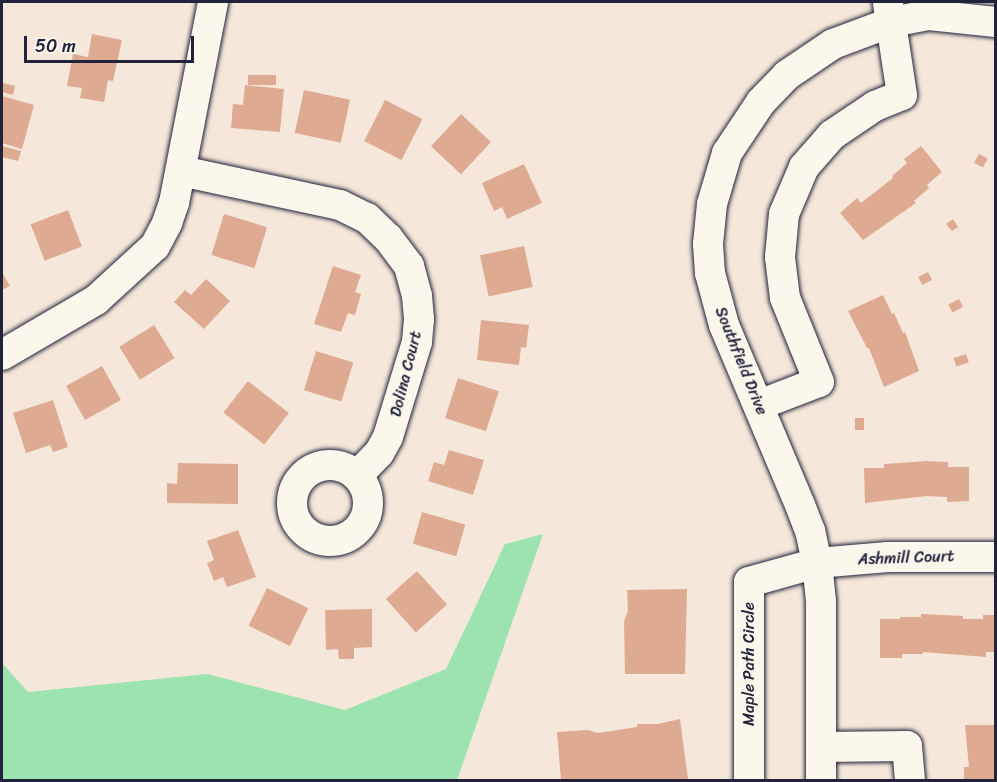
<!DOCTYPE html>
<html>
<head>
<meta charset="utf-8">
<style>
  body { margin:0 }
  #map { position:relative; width:997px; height:782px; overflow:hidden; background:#f5e8da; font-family:Sriracha,sans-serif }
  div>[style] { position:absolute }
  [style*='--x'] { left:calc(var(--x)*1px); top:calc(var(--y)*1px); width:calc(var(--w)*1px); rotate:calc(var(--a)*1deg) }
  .green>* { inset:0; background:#9ce3b0 }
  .building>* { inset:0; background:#deab92; transform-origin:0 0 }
  .roads { filter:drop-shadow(0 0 2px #22223b) drop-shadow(0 0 2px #22223b) }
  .minor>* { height:30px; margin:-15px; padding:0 15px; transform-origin:15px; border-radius:15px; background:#fbf7ec }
  .minor>.ring { margin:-15px; padding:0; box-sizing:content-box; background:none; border:30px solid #fbf7ec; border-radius:50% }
  span { translate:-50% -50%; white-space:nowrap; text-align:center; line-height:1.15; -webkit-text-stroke:5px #fbf7ec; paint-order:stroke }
  .street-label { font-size:16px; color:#22223b }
  .frame { position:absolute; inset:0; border:3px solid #22223b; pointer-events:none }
  .scale { position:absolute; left:24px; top:36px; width:170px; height:27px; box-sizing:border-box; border:3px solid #22223b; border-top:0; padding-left:8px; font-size:18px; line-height:21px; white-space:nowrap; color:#22223b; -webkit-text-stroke:4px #fbf7ec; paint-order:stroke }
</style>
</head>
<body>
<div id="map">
  <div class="green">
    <div style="clip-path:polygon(543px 534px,457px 780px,2px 780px,2px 663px,28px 692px,207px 674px,345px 710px,446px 669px,505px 544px)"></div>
  </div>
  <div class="building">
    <div style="clip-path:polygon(92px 34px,122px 40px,113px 81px,108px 80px,104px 102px,80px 98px,82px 88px,67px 86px,73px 54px,88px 57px)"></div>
    <div style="left:248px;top:75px;width:28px;height:10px"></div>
    <div style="clip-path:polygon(3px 83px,15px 86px,13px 95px,2px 92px)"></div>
    <div style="clip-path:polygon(245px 85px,284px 89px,280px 132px,231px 128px,233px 104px,243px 105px)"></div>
    <div style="left:304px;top:90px;width:47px;height:44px;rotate:12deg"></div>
    <div style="clip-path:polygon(2px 96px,34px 105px,22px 149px,2px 143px)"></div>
    <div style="left:385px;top:100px;width:42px;height:46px;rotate:27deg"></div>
    <div style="left:461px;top:114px;width:41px;height:44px;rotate:43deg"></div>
    <div style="clip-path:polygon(2px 146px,21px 151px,18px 161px,2px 157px)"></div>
    <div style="clip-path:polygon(921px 146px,942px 172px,927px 185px,929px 188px,914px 201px,916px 203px,863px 240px,840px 213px,857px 198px,861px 203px,893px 178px,892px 176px,907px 163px,904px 159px)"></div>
    <div style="left:979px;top:154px;width:10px;height:10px;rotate:29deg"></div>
    <div style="clip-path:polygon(524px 164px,542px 203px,507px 219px,502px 207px,494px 211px,482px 183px)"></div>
    <div style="left:68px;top:210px;width:39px;height:40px;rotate:69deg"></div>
    <div style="left:224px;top:214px;width:45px;height:43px;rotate:17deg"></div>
    <div style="clip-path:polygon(953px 219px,958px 227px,952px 231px,946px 224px)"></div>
    <div style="left:524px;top:246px;width:42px;height:45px;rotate:78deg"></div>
    <div style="clip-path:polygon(333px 266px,361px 275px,355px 292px,361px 294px,355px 315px,348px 313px,341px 332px,314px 324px)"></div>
    <div style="clip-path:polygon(2px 272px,10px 286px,2px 290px)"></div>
    <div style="left:928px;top:272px;width:9px;height:11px;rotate:63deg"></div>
    <div style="clip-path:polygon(206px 279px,230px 301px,204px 329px,174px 302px,185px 290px,191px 295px)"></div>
    <div style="clip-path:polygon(883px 295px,892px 314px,894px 313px,903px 333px,905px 332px,919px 371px,884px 387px,869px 348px,867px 348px,848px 311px)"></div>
    <div style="left:959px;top:299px;width:9px;height:12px;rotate:63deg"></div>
    <div style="clip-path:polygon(481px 320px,529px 325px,526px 348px,521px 347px,519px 365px,477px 360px)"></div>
    <div style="left:154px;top:325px;width:39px;height:41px;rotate:58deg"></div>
    <div style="left:316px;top:351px;width:39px;height:41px;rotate:17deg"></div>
    <div style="left:966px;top:354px;width:9px;height:13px;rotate:72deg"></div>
    <div style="left:102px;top:366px;width:39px;height:41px;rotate:61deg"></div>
    <div style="left:458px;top:378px;width:43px;height:42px;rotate:18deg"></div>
    <div style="left:248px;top:381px;width:52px;height:40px;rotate:38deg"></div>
    <div style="clip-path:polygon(53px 400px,68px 447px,53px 452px,50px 445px,26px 453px,13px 413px)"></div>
    <div style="left:855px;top:418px;width:9px;height:12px"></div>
    <div style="clip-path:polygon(449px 450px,484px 460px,473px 495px,428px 481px,434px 462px,444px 465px)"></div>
    <div style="clip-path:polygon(927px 461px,948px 462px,948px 467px,969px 467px,969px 501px,947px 502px,947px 497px,927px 496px,865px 503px,864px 468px,884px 468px,884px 464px)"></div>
    <div style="clip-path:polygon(178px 463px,238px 464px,238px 504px,167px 503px,167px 483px,177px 484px)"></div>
    <div style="left:422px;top:512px;width:45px;height:33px;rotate:16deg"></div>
    <div style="clip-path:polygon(238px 530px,256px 577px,227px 587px,223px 577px,214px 581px,207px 563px,214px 560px,207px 541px)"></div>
    <div style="left:417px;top:571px;width:45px;height:42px;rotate:48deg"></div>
    <div style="left:267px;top:588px;width:46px;height:42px;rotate:26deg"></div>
    <div style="clip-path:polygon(687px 589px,685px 674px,625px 674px,624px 621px,628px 611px,627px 590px)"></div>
    <div style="clip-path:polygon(372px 609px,372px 647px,354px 648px,354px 659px,339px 659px,338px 649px,326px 650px,325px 610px)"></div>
    <div style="clip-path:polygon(921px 614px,963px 616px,963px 619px,983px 619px,983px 615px,996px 615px,996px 652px,986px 652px,986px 657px,923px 652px,923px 654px,902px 654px,902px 658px,880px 658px,880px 619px,900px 619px,900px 617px,921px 617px)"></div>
    <div style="clip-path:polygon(680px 719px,688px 779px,561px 780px,557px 732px,588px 730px,598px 733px,637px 727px,637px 724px,658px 724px)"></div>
    <div style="clip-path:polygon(965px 725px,996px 725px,996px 780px,964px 780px,964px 767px,969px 767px)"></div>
  </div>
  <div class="roads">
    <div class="minor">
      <div style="--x:181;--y:171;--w:163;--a:12.1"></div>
      <div style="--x:340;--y:205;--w:30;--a:26"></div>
      <div style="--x:367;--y:218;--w:29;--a:44"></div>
      <div style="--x:388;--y:238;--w:35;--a:53"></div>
      <div style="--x:409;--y:266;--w:31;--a:75"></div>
      <div style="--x:417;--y:296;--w:23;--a:85"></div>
      <div style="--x:419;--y:319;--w:23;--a:95"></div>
      <div style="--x:417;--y:342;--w:99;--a:107"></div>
      <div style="--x:388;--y:437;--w:18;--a:119"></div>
      <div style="--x:379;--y:453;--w:32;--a:134"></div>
      <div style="--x:2;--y:355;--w:109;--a:-30.3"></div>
      <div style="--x:96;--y:300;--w:80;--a:-42.5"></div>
      <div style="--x:155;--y:246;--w:26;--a:-62"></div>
      <div style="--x:167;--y:223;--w:21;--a:-71"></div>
      <div style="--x:174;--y:203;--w:205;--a:-79"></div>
      <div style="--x:759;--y:405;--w:64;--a:-21"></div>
      <div style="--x:819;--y:382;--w:91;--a:-112"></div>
      <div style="--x:785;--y:298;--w:41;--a:-97"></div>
      <div style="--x:780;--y:257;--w:43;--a:-84.7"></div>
      <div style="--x:784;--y:214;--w:51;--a:-66.9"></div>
      <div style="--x:804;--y:167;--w:43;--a:-48.8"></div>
      <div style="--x:832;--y:135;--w:52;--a:-34"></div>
      <div style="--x:875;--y:106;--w:29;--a:-22"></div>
      <div style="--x:902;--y:95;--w:92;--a:-98.7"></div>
      <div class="ring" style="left:292px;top:465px;width:46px;height:46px"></div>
      <div style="--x:821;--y:747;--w:86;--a:-0.7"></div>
      <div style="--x:907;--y:746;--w:34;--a:85"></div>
      <div style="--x:749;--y:780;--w:198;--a:-90"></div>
      <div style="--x:749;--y:582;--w:71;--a:-15.6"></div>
      <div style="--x:817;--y:563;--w:71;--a:-4.8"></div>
      <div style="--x:888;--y:557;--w:108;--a:0"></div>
      <div style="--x:821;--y:780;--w:179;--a:-90"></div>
      <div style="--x:821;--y:601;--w:38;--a:-96"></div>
      <div style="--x:817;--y:563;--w:33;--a:-102"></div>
      <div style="--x:810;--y:531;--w:28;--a:-111"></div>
      <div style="--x:800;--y:505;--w:195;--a:-112.9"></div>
      <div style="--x:724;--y:325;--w:54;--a:-105.1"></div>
      <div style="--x:710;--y:273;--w:29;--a:-94"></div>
      <div style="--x:708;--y:244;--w:40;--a:-84.3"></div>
      <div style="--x:712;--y:204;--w:53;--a:-73.6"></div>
      <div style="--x:727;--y:153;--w:61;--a:-56.3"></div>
      <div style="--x:761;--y:102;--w:37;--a:-46"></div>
      <div style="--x:787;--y:75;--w:55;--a:-34"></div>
      <div style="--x:833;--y:44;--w:63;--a:-20.4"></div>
      <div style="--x:892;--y:22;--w:38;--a:-11"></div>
      <div style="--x:929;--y:15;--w:67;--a:6"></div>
    </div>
  </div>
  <div class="street-label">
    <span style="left:741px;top:361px;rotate:68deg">Southfield Drive</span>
    <span style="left:406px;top:374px;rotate:-76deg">Dolina Court</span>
    <span style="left:906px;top:558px;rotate:-2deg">Ashmill Court</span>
    <span style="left:749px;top:664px;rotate:-90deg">Maple Path Circle</span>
  </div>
  <div class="frame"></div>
  <div class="scale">50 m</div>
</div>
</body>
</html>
